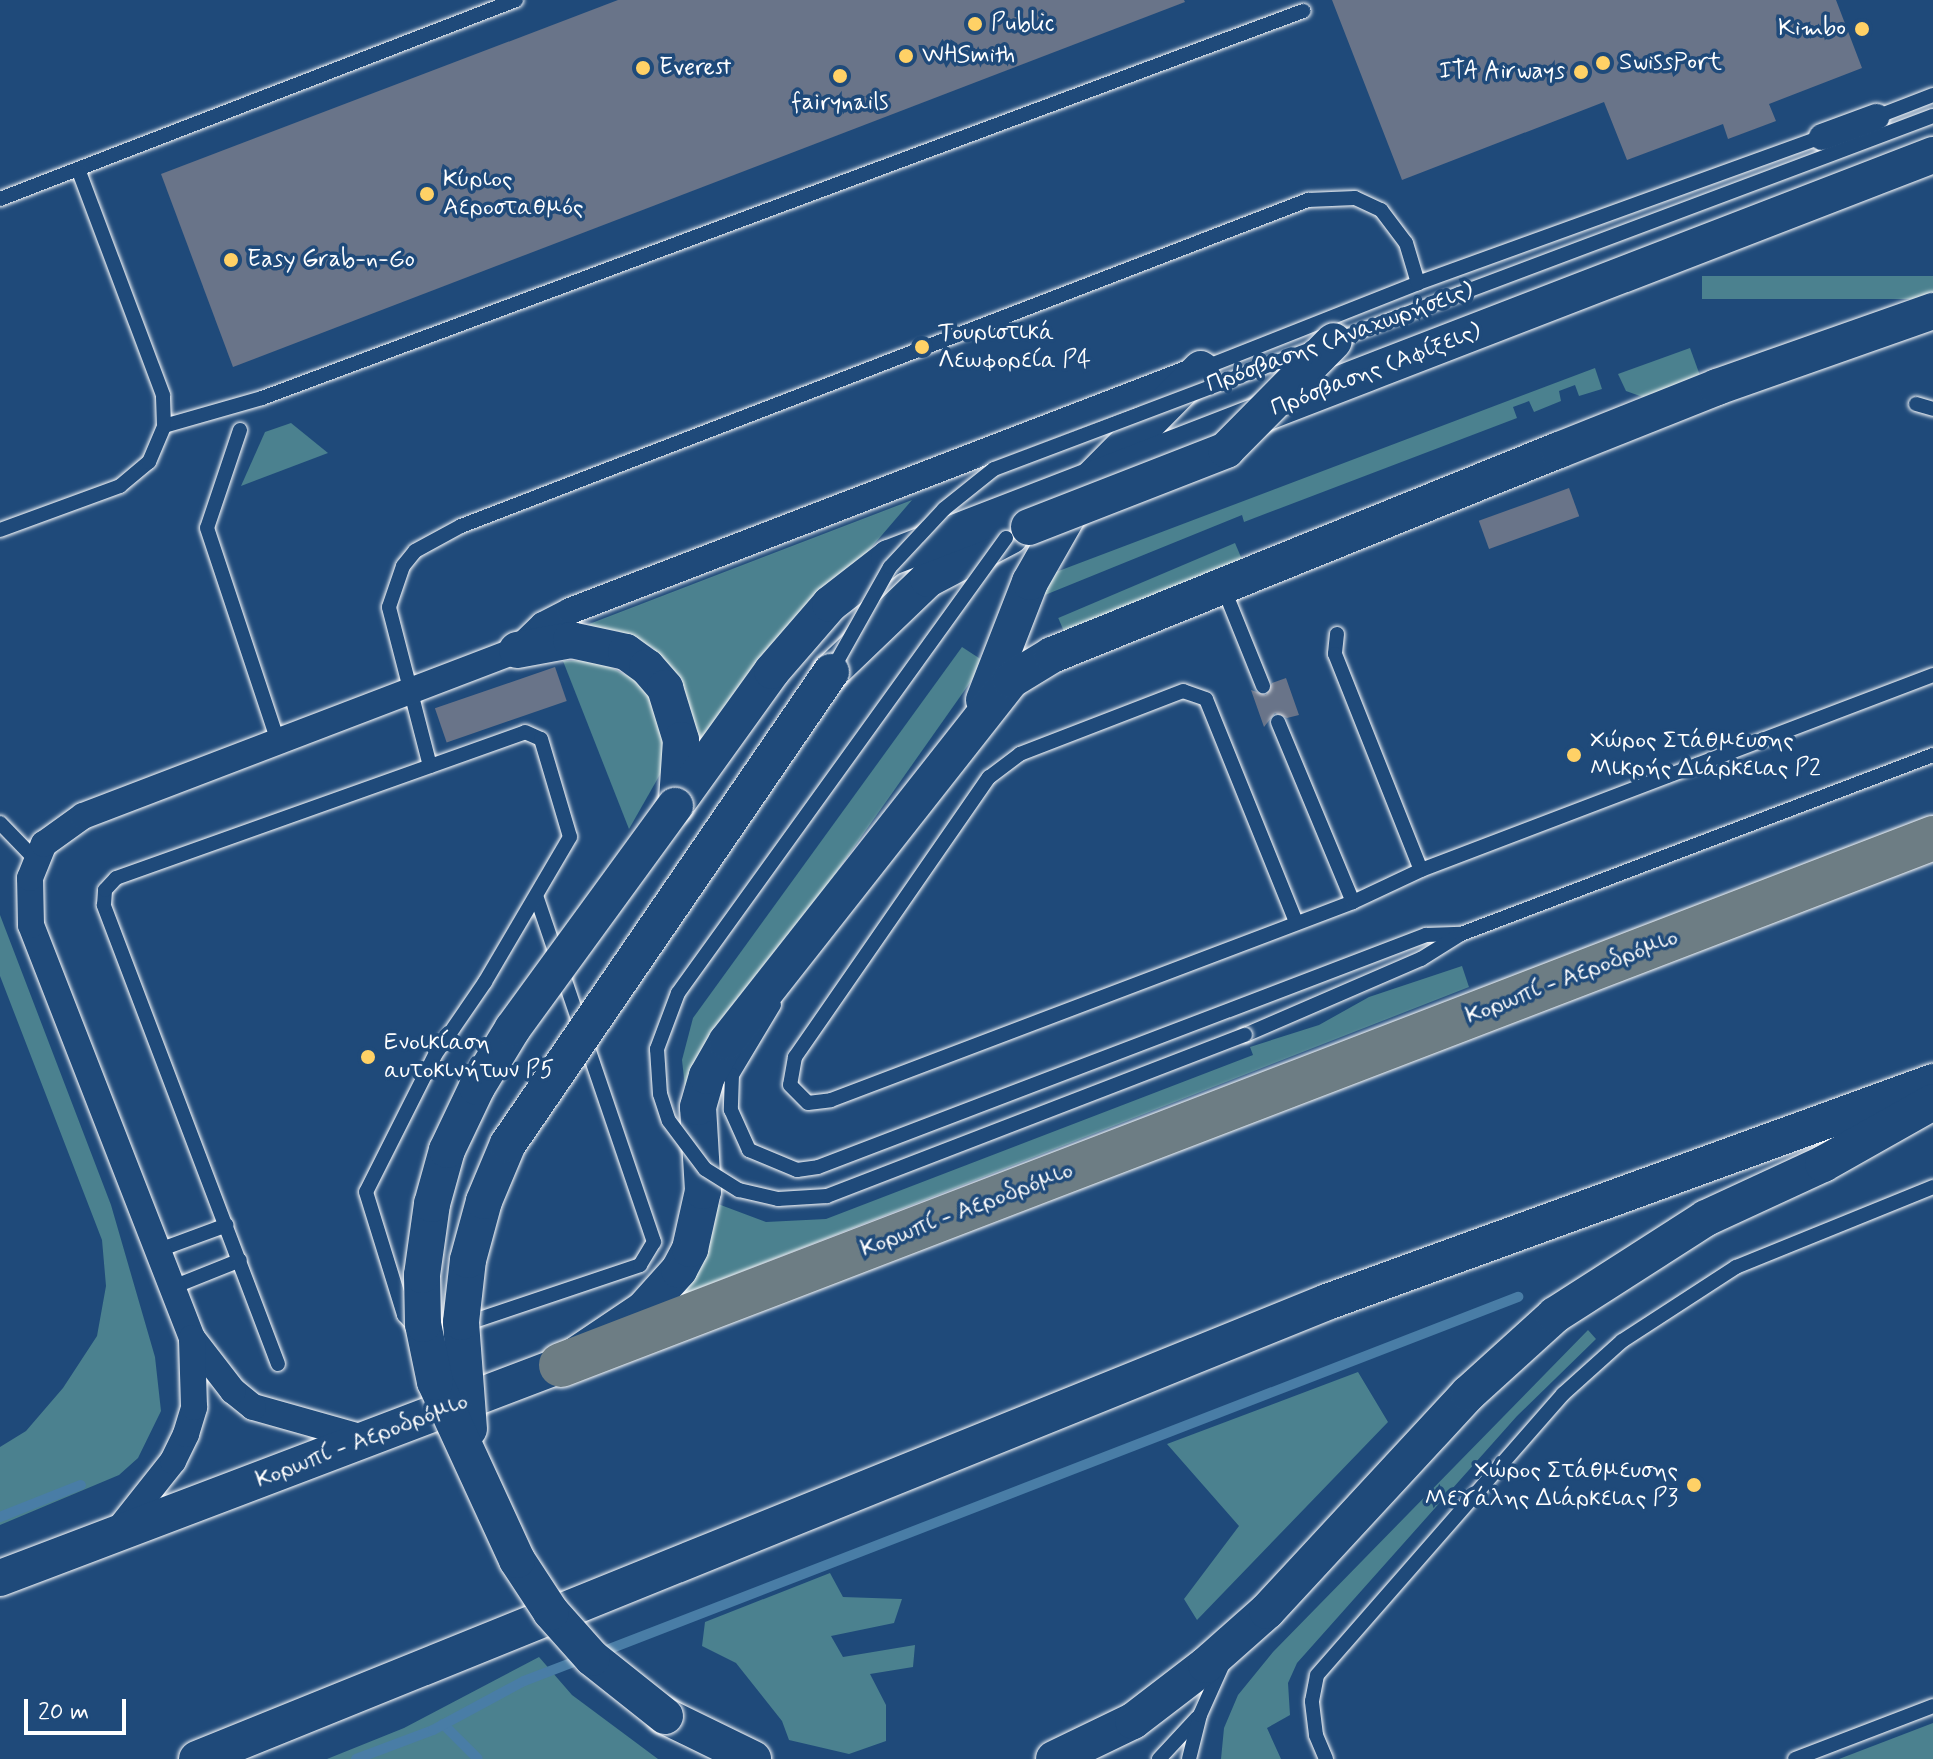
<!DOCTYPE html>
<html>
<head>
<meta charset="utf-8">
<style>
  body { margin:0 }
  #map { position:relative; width:1933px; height:1759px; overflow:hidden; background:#1f4a7a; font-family:Mynerve,sans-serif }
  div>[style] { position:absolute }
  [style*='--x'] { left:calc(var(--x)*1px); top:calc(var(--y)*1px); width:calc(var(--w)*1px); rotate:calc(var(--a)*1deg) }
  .green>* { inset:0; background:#4b818f; transform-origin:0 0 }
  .stream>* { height:10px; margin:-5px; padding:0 5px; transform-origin:5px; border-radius:5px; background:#497da6 }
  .building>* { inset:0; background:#697489; transform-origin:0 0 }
  .roads { filter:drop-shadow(0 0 2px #fff) drop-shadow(0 0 2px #fff) }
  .lane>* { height:14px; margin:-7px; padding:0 7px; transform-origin:7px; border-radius:7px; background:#1f4a7a }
  .street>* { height:26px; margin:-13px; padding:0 13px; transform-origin:13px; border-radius:13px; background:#1f4a7a }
  .secondary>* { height:36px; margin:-18px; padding:0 18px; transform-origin:18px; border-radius:18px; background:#1f4a7a }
  .highway>* { height:44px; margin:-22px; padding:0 22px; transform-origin:22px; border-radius:22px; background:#6d7d84 }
  .bridges { filter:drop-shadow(0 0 2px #fff) drop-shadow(0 0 2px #fff) }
  .lane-bridge>* { height:14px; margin:-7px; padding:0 7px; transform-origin:7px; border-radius:7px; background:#1f4a7a }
  .secondary-bridge>* { height:36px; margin:-18px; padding:0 18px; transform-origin:18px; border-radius:18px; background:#1f4a7a }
  .dots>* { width:22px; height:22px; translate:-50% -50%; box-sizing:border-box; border:4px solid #1f4a7a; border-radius:50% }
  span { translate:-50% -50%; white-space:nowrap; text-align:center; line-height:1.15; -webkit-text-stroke:7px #1f4a7a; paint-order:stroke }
  .poi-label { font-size:24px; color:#fff }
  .left { translate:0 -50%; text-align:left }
  .right { translate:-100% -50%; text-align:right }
  .street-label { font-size:24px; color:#fff }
  .scale { position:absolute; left:24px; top:1699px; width:102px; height:36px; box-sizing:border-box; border:4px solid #fff; border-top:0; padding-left:10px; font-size:24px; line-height:28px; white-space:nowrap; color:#fff; -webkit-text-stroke:6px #1f4a7a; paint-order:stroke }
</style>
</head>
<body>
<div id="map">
  <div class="green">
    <div style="left:1933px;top:276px;width:23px;height:231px;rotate:90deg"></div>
    <div style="clip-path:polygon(1690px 348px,1702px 381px,1654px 401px,1626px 391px,1618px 374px)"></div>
    <div style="clip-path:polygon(1595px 368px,1602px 389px,1579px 396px,1575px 385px,1559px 391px,1561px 401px,1534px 412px,1529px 401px,1513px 407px,1517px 418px,1244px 522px,1242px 515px,1040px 597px,1048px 575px)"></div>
    <div style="clip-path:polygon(291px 423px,328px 453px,241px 486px,265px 432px)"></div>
    <div style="clip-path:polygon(912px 500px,702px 745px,684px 692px,653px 648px,618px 631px,584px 626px)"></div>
    <div style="left:1235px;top:543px;width:23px;height:192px;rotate:67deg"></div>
    <div style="clip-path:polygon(962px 647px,982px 660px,981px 667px,685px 1087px,682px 1060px,693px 1018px)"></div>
    <div style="clip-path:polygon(596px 660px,636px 680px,651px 699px,666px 735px,662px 771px,629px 829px,563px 661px)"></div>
    <div style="clip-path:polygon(0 915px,111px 1205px,155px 1357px,161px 1411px,138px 1458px,119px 1475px,0 1525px,0 1447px,26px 1431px,63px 1388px,97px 1336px,106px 1286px,102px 1240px,0 976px)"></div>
    <div style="clip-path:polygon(1462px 966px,1469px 987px,684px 1294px,713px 1230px,718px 1204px,766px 1222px,826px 1219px,1253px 1055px,1250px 1047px,1319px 1025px,1369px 997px)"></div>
    <div style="clip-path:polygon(1588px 1330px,1596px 1339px,1517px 1416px,1297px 1663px,1288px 1683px,1290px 1715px,1267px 1728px,1281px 1759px,1221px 1759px,1224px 1728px,1238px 1695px,1273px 1652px)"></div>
    <div style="clip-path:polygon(1358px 1372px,1388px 1422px,1197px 1620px,1184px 1599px,1239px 1526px,1167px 1444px)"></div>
    <div style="clip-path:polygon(830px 1573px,843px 1597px,902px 1599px,894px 1623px,831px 1636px,843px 1657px,915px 1645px,913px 1667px,870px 1674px,886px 1705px,886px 1741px,849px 1754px,789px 1740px,782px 1721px,736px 1663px,702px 1646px,705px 1622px)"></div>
    <div style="clip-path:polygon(539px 1657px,572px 1695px,658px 1759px,327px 1759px,404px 1728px)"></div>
    <div style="clip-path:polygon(1933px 1723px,1933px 1759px,1839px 1759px)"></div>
  </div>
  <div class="stream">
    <div style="--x:0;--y:1517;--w:87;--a:-21.6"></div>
    <div style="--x:599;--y:1653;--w:986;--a:-21.18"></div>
    <div style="--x:443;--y:1724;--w:49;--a:45"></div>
    <div style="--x:356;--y:1759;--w:82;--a:-20.6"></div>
    <div style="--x:433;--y:1730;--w:103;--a:-28.3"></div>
    <div style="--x:524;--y:1681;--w:64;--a:-21"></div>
  </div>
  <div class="building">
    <div style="clip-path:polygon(618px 0,1184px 0,1185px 2px,233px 367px,161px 174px)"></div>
    <div style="clip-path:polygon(1332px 0,1836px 0,1862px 68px,1769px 104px,1776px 121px,1728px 139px,1723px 124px,1627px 160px,1604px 102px,1402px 180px)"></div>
    <div style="left:1569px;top:488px;width:30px;height:96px;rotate:70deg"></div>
    <div style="left:555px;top:667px;width:36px;height:127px;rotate:71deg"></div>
    <div style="clip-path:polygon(1286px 678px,1299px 715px,1287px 718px,1275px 713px,1264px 727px,1251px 690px,1266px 695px,1272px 683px)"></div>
  </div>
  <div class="roads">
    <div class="lane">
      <div style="--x:1876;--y:117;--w:61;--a:-21.1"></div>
      <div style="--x:0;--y:199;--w:553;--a:-21.09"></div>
      <div style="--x:1334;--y:341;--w:640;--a:-20.59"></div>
      <div style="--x:1201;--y:369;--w:233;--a:-21.6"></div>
      <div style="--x:1418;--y:283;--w:430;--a:-19.9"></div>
      <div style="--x:1916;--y:404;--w:18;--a:16"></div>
      <div style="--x:164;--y:426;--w:102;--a:-15.9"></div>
      <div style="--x:262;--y:398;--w:1111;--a:-20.39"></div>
      <div style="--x:240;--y:430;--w:103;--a:108.6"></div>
      <div style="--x:207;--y:528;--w:225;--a:71.6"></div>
      <div style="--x:0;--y:530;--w:128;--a:-20.1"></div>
      <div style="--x:120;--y:486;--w:38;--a:-40"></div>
      <div style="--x:149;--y:462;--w:39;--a:-67"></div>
      <div style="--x:164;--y:426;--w:31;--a:-92"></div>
      <div style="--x:163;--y:395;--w:241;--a:-110.6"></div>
      <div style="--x:1223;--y:587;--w:107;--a:68"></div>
      <div style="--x:1337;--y:634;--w:20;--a:96"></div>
      <div style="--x:1335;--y:654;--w:232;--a:68.3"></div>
      <div style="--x:1421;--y:870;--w:548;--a:-20.85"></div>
      <div style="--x:1278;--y:722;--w:195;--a:67.4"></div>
      <div style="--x:430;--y:766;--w:164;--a:-104.5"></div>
      <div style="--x:389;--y:607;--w:43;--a:-71.1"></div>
      <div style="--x:403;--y:566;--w:19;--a:-51"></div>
      <div style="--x:415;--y:551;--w:52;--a:-28.5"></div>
      <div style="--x:461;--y:526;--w:908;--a:-21.05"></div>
      <div style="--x:1308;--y:200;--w:47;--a:-2.4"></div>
      <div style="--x:1355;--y:198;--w:29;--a:25"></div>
      <div style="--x:1381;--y:210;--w:41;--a:52.9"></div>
      <div style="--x:1406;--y:243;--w:42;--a:73.3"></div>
      <div style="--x:0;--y:823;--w:52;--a:45.8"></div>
      <div style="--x:1296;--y:922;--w:240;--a:-112"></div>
      <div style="--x:1206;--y:699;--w:24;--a:-161"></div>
      <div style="--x:1183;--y:691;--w:175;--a:158.9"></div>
      <div style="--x:1020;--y:754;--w:39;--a:143"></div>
      <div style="--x:989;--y:777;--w:341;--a:124.7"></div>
      <div style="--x:795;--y:1057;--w:28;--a:100"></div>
      <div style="--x:790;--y:1085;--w:25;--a:45"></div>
      <div style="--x:808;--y:1103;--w:23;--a:-7"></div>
      <div style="--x:831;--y:1100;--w:558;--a:-20.77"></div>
      <div style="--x:1353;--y:902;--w:75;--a:-25.2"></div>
      <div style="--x:774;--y:1005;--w:82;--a:121"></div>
      <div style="--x:732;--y:1075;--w:35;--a:92"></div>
      <div style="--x:731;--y:1110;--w:44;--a:65.8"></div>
      <div style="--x:749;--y:1150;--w:52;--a:22.6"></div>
      <div style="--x:797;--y:1170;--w:21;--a:-8"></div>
      <div style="--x:818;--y:1167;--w:651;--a:-20.89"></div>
      <div style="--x:1426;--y:935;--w:35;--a:-2"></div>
      <div style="--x:1245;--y:1035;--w:192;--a:-23.4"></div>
      <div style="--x:1421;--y:959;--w:47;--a:-32"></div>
      <div style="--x:1461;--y:934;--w:505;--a:-20.77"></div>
      <div style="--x:159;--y:1250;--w:72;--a:-20.2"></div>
      <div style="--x:173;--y:1287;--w:72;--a:-21.9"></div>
      <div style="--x:462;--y:1325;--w:188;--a:-18.6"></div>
      <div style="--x:640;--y:1265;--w:27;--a:-59"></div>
      <div style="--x:654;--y:1242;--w:363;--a:-108.8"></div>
      <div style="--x:278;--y:1364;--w:491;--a:-110.8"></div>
      <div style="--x:104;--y:905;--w:15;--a:-86"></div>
      <div style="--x:105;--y:890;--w:16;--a:-47"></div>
      <div style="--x:116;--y:878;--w:434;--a:-19.6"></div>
      <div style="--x:525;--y:732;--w:17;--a:24"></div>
      <div style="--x:541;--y:739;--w:102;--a:73.5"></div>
      <div style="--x:570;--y:837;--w:168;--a:120.4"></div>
      <div style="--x:485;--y:982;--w:88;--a:124.4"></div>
      <div style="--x:435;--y:1055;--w:153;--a:116.7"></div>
      <div style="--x:366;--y:1192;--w:129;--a:72.8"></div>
      <div style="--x:404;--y:1315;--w:19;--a:47"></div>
      <div style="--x:1159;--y:1759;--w:56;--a:-47.2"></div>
      <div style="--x:1189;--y:1759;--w:45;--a:-76"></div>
      <div style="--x:1200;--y:1715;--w:54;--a:-65.8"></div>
      <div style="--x:1326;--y:1759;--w:26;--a:-113"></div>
      <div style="--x:1316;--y:1735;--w:34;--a:-97"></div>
      <div style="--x:1312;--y:1701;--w:26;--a:-79"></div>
      <div style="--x:1317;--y:1675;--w:373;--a:-48.8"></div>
      <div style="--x:1563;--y:1394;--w:79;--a:-41.9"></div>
      <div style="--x:1622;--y:1341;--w:136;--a:-33"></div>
      <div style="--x:1736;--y:1267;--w:213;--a:-22.1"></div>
      <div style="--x:1795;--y:1759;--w:148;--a:-21"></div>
    </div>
    <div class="street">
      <div style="--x:1822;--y:137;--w:58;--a:-20.3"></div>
      <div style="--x:367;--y:1439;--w:118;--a:-164.3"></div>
      <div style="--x:253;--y:1407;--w:26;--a:-141"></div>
      <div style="--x:233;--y:1391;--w:67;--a:-127.7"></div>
      <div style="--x:192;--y:1338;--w:443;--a:-111.3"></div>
      <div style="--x:31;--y:925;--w:47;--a:-91.2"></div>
      <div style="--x:30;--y:878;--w:37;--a:-68"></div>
      <div style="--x:44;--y:844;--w:48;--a:-35.7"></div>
      <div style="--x:83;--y:816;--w:465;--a:-20.9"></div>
      <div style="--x:517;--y:650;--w:36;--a:-44"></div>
      <div style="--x:543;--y:625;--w:30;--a:-27"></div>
      <div style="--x:570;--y:611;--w:666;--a:-21.02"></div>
      <div style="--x:115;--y:1534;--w:93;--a:-51.5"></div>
      <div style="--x:173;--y:1461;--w:30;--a:-64"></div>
      <div style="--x:186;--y:1434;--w:28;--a:-73"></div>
      <div style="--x:194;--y:1407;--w:69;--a:-91.7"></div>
    </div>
    <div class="secondary">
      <div style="--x:517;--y:650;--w:55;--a:-10.5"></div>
      <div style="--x:571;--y:640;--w:56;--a:12.3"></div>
      <div style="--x:626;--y:652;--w:26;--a:36"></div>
      <div style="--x:647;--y:667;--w:28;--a:49"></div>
      <div style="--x:665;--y:688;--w:54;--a:72.9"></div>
      <div style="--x:681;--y:740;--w:61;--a:93.8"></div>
      <div style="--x:831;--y:672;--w:134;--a:-43.8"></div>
      <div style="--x:928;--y:579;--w:93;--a:-27.7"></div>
      <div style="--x:984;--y:700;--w:127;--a:-68.7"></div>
      <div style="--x:1030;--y:582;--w:91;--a:-60.3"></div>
      <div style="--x:1075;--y:503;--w:28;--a:-55"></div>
      <div style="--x:1091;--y:480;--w:156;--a:-45.3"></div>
      <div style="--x:675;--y:806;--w:166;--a:-54.3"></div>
      <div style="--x:772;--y:671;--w:89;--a:-49.1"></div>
      <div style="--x:830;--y:604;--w:75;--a:-37.9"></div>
      <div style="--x:889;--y:558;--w:1119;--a:-21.11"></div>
      <div style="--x:0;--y:1578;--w:600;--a:-20.79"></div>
      <div style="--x:561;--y:1365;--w:99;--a:-33.9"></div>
      <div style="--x:643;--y:1310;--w:54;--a:-48"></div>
      <div style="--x:679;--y:1270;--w:24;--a:-62"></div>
      <div style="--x:690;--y:1249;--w:59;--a:-77.4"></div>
      <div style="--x:703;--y:1191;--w:84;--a:-93.4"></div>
      <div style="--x:698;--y:1107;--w:32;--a:-74"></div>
      <div style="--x:707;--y:1076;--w:40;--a:-60.3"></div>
      <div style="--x:727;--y:1041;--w:459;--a:-51.8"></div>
      <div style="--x:1011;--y:680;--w:48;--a:-31.4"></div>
      <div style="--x:1052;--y:655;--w:547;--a:-22.02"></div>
      <div style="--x:1559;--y:450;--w:170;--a:-21.7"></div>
      <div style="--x:1717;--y:387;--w:229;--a:-19.4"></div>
      <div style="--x:665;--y:1716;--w:98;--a:26"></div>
      <div style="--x:197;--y:1759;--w:1219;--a:-22.02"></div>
      <div style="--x:1327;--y:1302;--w:645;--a:-19.95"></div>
      <div style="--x:1054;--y:1759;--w:88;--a:-25.7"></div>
      <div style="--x:1133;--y:1721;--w:92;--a:-37.5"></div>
      <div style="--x:1206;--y:1665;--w:81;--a:-41.5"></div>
      <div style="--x:1267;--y:1611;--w:297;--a:-47.2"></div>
      <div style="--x:1469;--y:1393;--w:116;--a:-42.2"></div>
      <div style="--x:1555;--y:1315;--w:179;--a:-32.7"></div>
      <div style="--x:1706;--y:1218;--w:129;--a:-24.8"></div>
      <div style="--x:1823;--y:1164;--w:126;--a:-29.4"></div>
    </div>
    <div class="highway">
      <div style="--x:561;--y:1365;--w:1470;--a:-21.01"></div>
    </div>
  </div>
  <div class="bridges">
    <div class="lane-bridge">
      <div style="--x:1006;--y:538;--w:561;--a:125.79"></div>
      <div style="--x:678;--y:993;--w:60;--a:110.6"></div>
      <div style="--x:657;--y:1049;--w:45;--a:86.2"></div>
      <div style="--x:660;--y:1094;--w:28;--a:72"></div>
      <div style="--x:669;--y:1121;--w:60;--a:53.1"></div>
      <div style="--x:705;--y:1169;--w:40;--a:32"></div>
      <div style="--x:739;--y:1190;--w:40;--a:13"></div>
      <div style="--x:778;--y:1199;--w:49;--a:-3.5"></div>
      <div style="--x:827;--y:1196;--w:448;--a:-21.1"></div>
      <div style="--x:831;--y:672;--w:120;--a:-60.7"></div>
      <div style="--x:890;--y:567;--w:79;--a:-47"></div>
      <div style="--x:944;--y:509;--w:64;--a:-38.7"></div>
      <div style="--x:994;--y:469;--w:339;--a:-20.7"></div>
    </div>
    <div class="secondary-bridge">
      <div style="--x:1029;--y:527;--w:212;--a:-21.3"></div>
      <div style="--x:1226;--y:450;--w:153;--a:-45.3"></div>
      <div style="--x:469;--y:1429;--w:107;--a:-94.3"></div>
      <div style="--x:461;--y:1322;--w:62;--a:-83.6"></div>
      <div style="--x:468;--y:1260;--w:61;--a:-74.8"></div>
      <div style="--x:484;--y:1201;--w:62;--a:-67.2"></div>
      <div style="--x:508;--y:1144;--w:572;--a:-55.62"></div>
      <div style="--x:665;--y:1716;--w:93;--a:-141.5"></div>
      <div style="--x:592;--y:1658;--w:62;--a:-131.7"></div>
      <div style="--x:551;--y:1612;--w:62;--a:-123.2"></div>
      <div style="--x:517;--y:1560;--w:196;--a:-114.7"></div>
      <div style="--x:435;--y:1382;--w:59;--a:-101.7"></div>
      <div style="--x:423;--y:1324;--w:49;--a:-91.2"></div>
      <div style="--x:422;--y:1275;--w:72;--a:-82"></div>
      <div style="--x:432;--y:1204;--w:56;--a:-74.5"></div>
      <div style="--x:447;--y:1150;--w:70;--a:-64.5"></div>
      <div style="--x:477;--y:1087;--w:69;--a:-58.6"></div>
      <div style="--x:513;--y:1028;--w:275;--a:-53.9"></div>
    </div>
  </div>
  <div class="dots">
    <div style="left:975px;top:24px;background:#ffd166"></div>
    <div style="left:1862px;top:29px;background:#ffd166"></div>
    <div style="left:906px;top:56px;background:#ffd166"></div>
    <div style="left:1603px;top:63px;background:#ffd166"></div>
    <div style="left:643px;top:68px;background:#ffd166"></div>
    <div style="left:1581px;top:72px;background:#ffd166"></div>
    <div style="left:840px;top:76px;background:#ffd166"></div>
    <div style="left:427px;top:194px;background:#ffd166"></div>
    <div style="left:231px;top:260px;background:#ffd166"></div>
    <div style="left:922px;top:347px;background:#ffd166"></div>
    <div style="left:1574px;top:755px;background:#ffd166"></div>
    <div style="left:368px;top:1057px;background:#ffd166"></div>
    <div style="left:1694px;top:1485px;background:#ffd166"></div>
  </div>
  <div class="poi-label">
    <span class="left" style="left:991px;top:24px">Public</span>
    <span class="right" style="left:1846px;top:29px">Kimbo</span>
    <span class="left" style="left:922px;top:56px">WHSmith</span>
    <span class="left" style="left:1619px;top:63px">SwissPort</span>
    <span class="left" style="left:659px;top:68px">Everest</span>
    <span class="right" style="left:1565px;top:72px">ITA Airways</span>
    <span style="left:840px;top:103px">fairynails</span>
    <span class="left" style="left:443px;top:194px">Κύριος<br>Αεροσταθμός</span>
    <span class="left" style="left:247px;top:260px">Easy Grab-n-Go</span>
    <span class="left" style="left:938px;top:347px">Τουριστικά<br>Λεωφορεία P4</span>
    <span class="left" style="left:1590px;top:755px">Χώρος Στάθμευσης<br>Μικρής Διάρκειας P2</span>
    <span class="left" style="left:384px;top:1057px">Ενοικίαση<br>αυτοκινήτων P5</span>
    <span class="right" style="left:1678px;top:1485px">Χώρος Στάθμευσης<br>Μεγάλης Διάρκειας P3</span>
  </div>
  <div class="street-label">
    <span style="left:1340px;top:338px;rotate:-20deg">Πρόσβασης (Αναχωρήσεις)</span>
    <span style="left:1376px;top:370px;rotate:-21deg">Πρόσβασης (Αφίξεις)</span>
    <span style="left:1572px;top:977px;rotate:-21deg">Κορωπί - Αεροδρόμιο</span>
    <span style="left:967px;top:1210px;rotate:-21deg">Κορωπί - Αεροδρόμιο</span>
    <span style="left:362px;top:1441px;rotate:-21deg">Κορωπί - Αεροδρόμιο</span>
  </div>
  <div class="scale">20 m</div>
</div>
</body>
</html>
